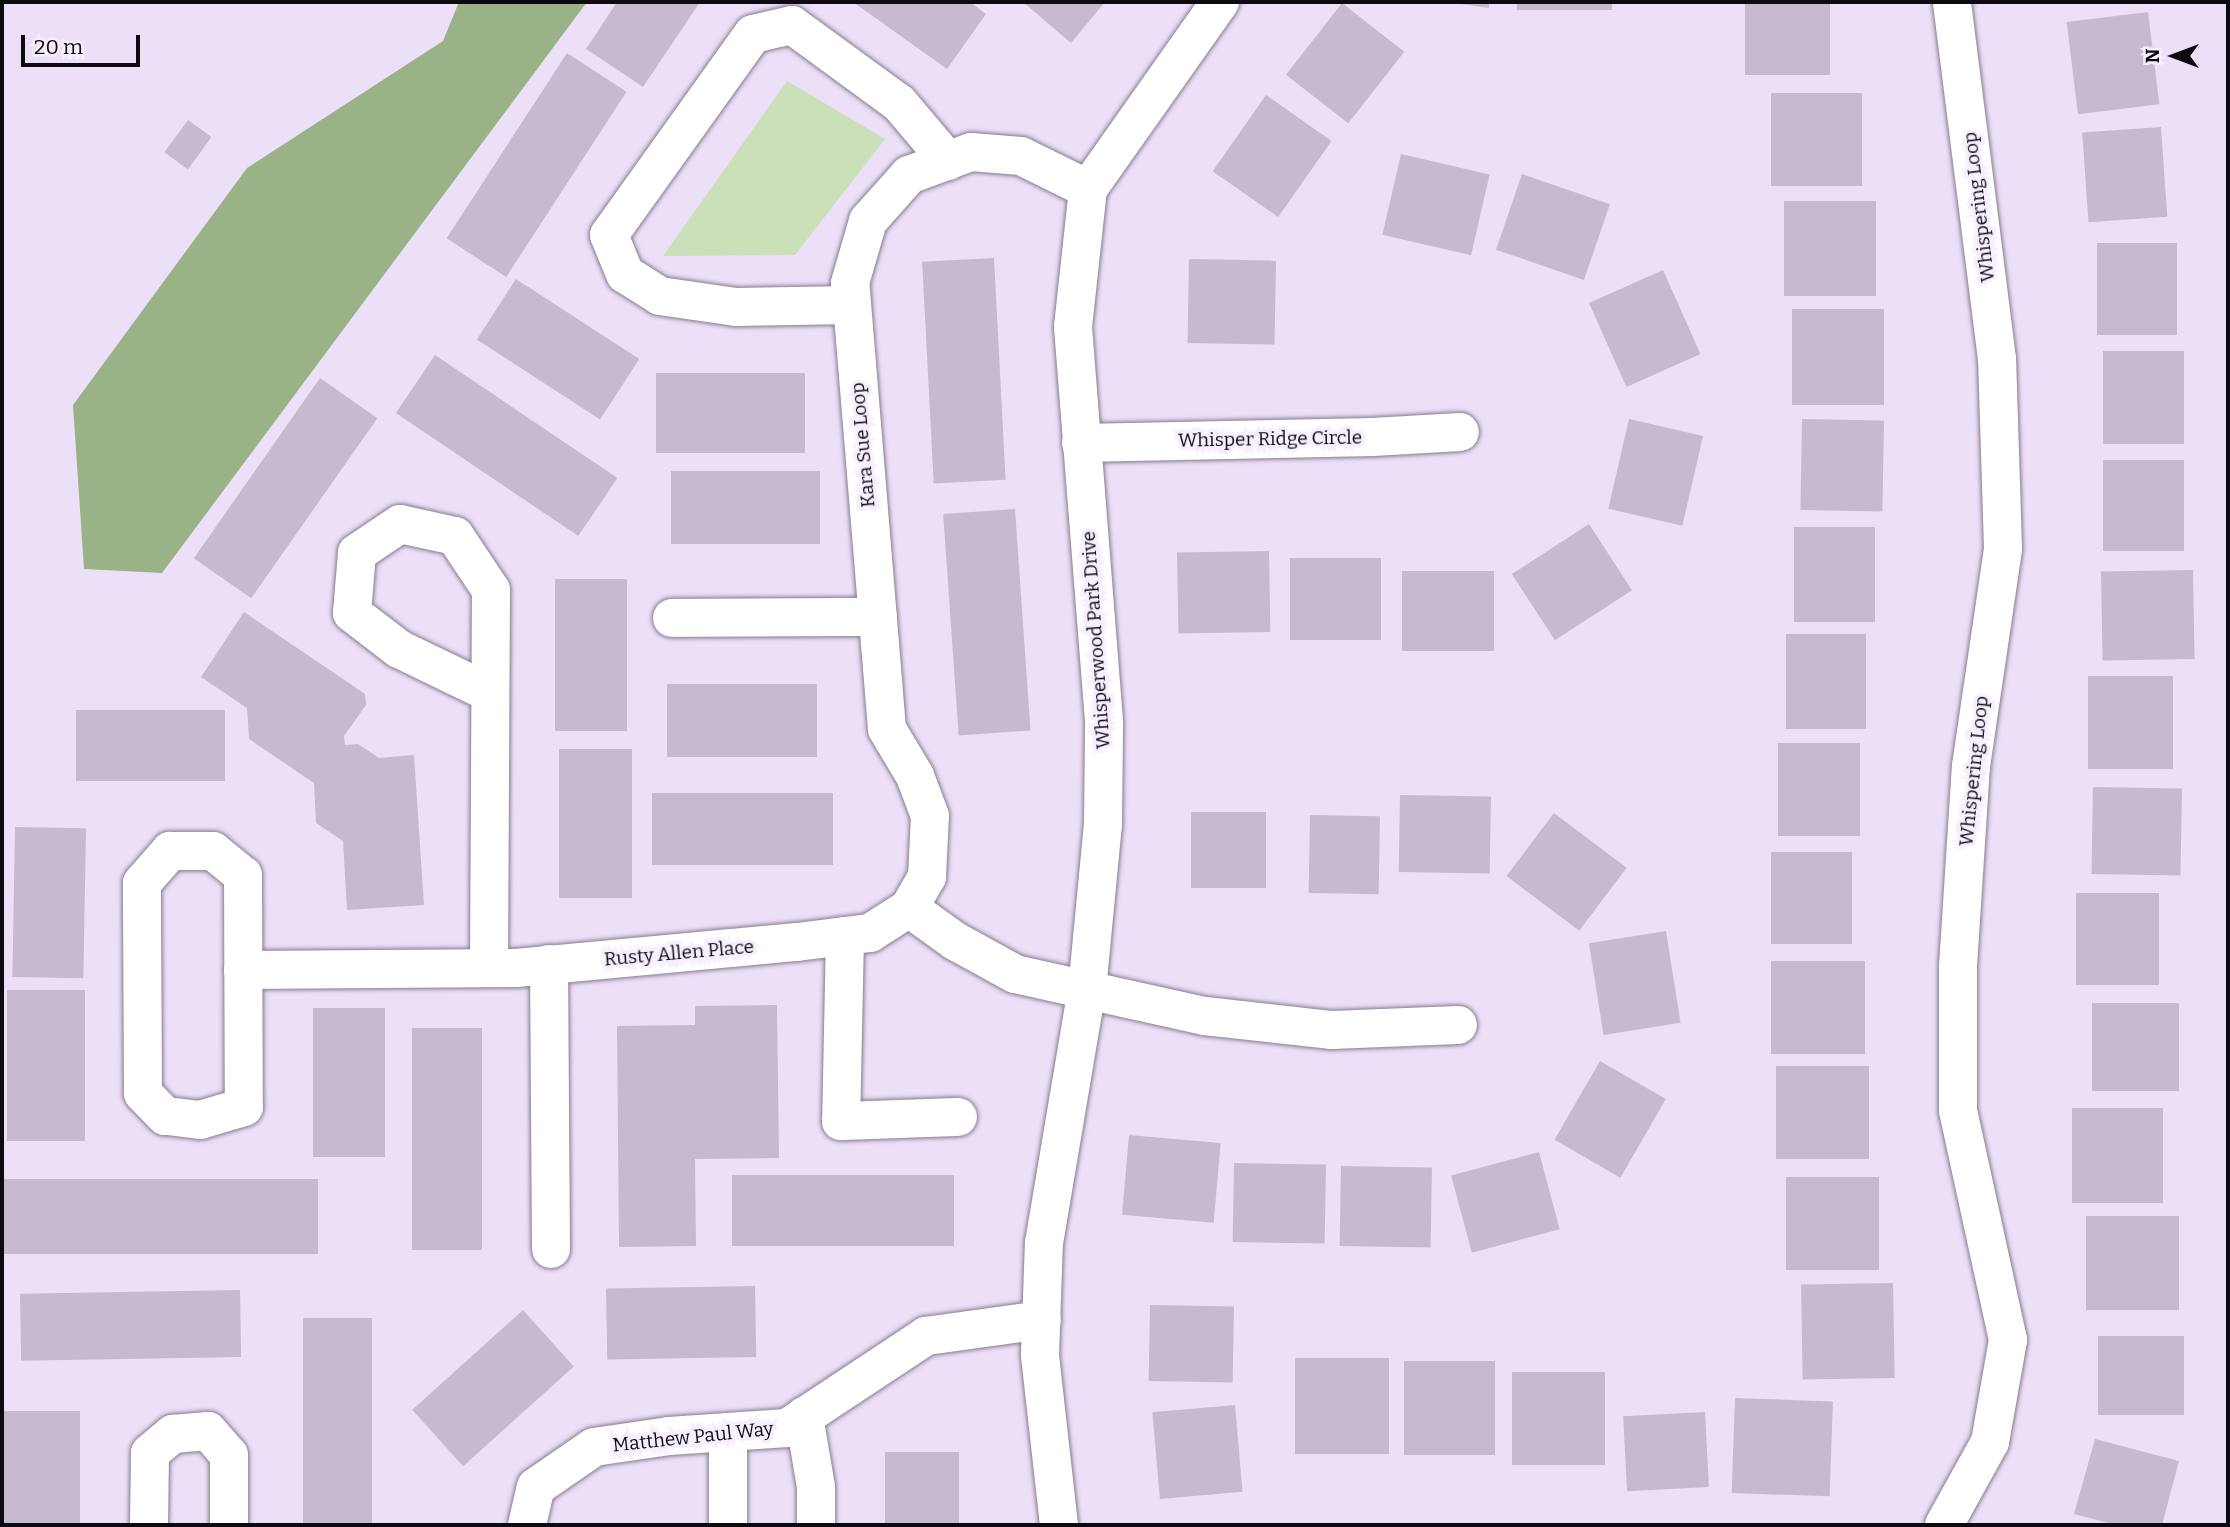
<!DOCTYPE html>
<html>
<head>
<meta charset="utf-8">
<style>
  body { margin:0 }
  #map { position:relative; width:2230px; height:1527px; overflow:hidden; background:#ece0f8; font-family:Bitter,serif }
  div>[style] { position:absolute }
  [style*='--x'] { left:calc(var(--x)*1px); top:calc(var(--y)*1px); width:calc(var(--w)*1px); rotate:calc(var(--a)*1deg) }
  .green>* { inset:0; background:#c9e0b8 }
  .forest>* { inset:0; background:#99b286 }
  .building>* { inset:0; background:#c6bad1; transform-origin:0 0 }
  .roads { filter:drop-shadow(0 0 2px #877c91) drop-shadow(0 0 2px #877c91) }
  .minor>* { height:38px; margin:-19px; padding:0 19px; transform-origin:19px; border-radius:19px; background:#fff }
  span { translate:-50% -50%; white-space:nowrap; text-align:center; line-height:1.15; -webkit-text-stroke:7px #f7effe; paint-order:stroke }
  .street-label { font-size:19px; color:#0e0a12 }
  .frame { position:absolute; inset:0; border:4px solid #0e0a12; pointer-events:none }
  .north { position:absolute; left:2139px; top:21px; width:70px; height:70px; -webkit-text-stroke:5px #f7effe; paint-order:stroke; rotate:270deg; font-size:19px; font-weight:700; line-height:28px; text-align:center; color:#0e0a12 }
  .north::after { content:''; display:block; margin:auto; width:24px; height:32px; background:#0e0a12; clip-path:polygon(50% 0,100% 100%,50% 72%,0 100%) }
  .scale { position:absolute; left:21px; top:35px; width:119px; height:32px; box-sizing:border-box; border:4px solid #0e0a12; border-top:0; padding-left:9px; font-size:21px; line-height:24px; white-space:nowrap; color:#0e0a12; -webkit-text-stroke:5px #f7effe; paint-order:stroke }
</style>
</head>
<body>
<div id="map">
  <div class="green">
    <div style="clip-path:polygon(787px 81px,885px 139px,795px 255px,663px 256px)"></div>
  </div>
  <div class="forest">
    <div style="clip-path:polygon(459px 2px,587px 2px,162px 573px,84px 569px,73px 405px,247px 168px,443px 41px)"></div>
  </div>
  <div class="building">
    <div style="clip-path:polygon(617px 2px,700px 2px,643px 87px,586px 49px)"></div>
    <div style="clip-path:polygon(853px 2px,970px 2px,986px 14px,947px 69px)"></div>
    <div style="clip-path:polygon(1023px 2px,1105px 2px,1071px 43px)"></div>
    <div style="clip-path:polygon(1447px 2px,1489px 2px,1489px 8px)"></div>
    <div style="left:1517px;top:2px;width:95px;height:8px"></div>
    <div style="left:1745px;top:2px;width:85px;height:73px"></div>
    <div style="left:1342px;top:3px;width:79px;height:91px;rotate:38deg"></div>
    <div style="left:2148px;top:12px;width:93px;height:82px;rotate:83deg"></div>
    <div style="left:567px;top:53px;width:71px;height:221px;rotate:33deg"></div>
    <div style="left:1771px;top:93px;width:91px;height:93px"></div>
    <div style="left:1266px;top:95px;width:80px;height:93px;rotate:35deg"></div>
    <div style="left:188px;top:120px;width:29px;height:40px;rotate:36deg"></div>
    <div style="left:2161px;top:127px;width:90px;height:79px;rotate:86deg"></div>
    <div style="left:1401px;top:154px;width:91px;height:83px;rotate:13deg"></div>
    <div style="left:1522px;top:174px;width:93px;height:80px;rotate:19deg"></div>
    <div style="left:1876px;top:201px;width:95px;height:92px;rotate:90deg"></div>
    <div style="left:2097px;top:243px;width:80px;height:92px"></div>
    <div style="left:994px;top:258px;width:222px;height:72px;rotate:87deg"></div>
    <div style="left:1189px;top:259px;width:87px;height:84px;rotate:1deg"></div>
    <div style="left:1663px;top:270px;width:92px;height:81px;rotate:66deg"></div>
    <div style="left:516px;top:279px;width:147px;height:72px;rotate:33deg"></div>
    <div style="left:1792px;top:309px;width:92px;height:96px"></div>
    <div style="left:2184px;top:351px;width:93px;height:81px;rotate:90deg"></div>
    <div style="left:435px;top:355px;width:220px;height:70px;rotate:34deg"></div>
    <div style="left:656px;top:373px;width:149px;height:80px"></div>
    <div style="left:320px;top:378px;width:70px;height:220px;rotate:35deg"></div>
    <div style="left:1629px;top:419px;width:76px;height:92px;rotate:13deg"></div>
    <div style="left:1802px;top:419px;width:82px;height:91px;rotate:1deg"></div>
    <div style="left:2103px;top:460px;width:81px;height:91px"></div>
    <div style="left:671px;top:471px;width:149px;height:73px"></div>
    <div style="left:1015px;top:509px;width:222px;height:72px;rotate:86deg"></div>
    <div style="left:1589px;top:524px;width:79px;height:92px;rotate:57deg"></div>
    <div style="left:1794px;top:527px;width:81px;height:95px"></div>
    <div style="left:1269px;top:551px;width:81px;height:92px;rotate:89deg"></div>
    <div style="left:1290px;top:558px;width:91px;height:82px"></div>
    <div style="left:2193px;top:570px;width:89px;height:92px;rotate:89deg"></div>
    <div style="left:1494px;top:571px;width:80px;height:92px;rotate:90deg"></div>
    <div style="left:627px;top:579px;width:152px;height:72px;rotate:90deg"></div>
    <div style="clip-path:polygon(244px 612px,365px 694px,366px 705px,344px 736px,345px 745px,358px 744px,379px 758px,414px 755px,424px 905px,347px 910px,343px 841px,316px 823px,314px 783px,249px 739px,247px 708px,201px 677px)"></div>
    <div style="left:1786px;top:634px;width:80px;height:95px"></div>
    <div style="left:2173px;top:676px;width:93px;height:85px;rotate:90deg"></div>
    <div style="left:667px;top:684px;width:150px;height:73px"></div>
    <div style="left:76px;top:710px;width:149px;height:71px"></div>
    <div style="left:1778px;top:743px;width:82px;height:93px"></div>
    <div style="left:559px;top:749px;width:73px;height:149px"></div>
    <div style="left:2093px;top:787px;width:89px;height:87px;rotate:1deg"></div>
    <div style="left:652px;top:793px;width:181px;height:72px"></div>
    <div style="left:1400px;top:795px;width:91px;height:77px;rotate:1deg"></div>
    <div style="left:1266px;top:812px;width:76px;height:75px;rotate:90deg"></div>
    <div style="left:1554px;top:813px;width:91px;height:79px;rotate:37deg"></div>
    <div style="left:1310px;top:815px;width:70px;height:78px;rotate:1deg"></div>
    <div style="left:15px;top:827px;width:71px;height:150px;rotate:1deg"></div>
    <div style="left:1771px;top:852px;width:81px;height:92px"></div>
    <div style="left:2076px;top:893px;width:83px;height:92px"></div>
    <div style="left:1666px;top:931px;width:93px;height:78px;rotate:81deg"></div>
    <div style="left:1771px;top:961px;width:94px;height:93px"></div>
    <div style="left:7px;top:990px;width:78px;height:151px"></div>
    <div style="left:2092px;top:1003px;width:87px;height:88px"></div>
    <div style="clip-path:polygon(777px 1005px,779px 1158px,695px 1159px,696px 1246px,619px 1247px,617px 1026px,695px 1025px,695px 1006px)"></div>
    <div style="left:313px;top:1008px;width:72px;height:149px"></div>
    <div style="left:412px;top:1028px;width:70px;height:222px"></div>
    <div style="left:1600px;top:1061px;width:76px;height:91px;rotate:30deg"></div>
    <div style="left:1776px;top:1066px;width:93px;height:93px"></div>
    <div style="left:2072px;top:1108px;width:91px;height:95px"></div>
    <div style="left:1129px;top:1135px;width:92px;height:80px;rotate:5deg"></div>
    <div style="left:1539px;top:1152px;width:80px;height:91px;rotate:75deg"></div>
    <div style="left:1234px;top:1163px;width:92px;height:79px;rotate:1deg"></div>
    <div style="left:1341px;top:1166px;width:91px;height:80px;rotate:1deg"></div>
    <div style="left:954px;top:1175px;width:71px;height:222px;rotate:90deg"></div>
    <div style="left:1786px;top:1177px;width:93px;height:93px"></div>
    <div style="left:318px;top:1179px;width:75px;height:316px;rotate:90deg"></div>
    <div style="left:2086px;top:1216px;width:93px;height:94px"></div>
    <div style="left:1893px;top:1283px;width:95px;height:92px;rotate:89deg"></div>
    <div style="left:755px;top:1286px;width:71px;height:149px;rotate:89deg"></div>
    <div style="left:240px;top:1290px;width:67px;height:220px;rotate:89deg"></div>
    <div style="left:1150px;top:1305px;width:84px;height:76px;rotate:1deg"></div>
    <div style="left:523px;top:1310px;width:76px;height:149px;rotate:48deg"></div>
    <div style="left:303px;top:1318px;width:69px;height:207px"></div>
    <div style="left:2098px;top:1336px;width:86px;height:79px"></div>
    <div style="left:1295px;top:1358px;width:94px;height:96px"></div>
    <div style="left:1495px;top:1361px;width:94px;height:91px;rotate:90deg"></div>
    <div style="left:1512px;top:1372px;width:93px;height:93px"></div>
    <div style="left:1735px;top:1398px;width:98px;height:95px;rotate:2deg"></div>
    <div style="left:1235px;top:1405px;width:87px;height:83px;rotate:85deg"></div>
    <div style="left:4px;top:1411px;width:76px;height:114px"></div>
    <div style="left:1705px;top:1412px;width:75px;height:82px;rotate:87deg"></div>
    <div style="clip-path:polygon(2095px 1439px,2179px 1461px,2162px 1525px,2116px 1525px,2074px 1514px)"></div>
    <div style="left:885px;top:1452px;width:74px;height:73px"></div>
  </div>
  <div class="roads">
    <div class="minor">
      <div style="--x:851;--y:305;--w:115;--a:179"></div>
      <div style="--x:736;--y:307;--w:77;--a:-171.8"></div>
      <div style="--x:660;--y:296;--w:41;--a:-147.8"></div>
      <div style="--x:625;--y:274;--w:42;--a:-112.3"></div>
      <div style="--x:609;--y:235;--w:247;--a:-54.4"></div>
      <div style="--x:753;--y:34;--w:40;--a:-13"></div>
      <div style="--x:792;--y:25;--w:132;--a:36.1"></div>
      <div style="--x:899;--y:103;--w:76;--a:49.8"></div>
      <div style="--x:1081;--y:443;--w:292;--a:-1.2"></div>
      <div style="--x:1373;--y:437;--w:87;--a:-3.3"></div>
      <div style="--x:672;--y:618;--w:206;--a:-0.3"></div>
      <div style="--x:170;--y:851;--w:43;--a:0"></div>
      <div style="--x:213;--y:851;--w:38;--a:39"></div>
      <div style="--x:243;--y:875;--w:232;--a:89.8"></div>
      <div style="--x:244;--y:1107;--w:46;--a:163.5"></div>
      <div style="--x:200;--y:1120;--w:35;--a:-173"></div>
      <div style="--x:165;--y:1116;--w:32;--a:-134"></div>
      <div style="--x:143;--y:1093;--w:210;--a:-90.3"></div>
      <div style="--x:142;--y:883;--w:43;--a:-48.8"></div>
      <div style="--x:909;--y:908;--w:36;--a:-60"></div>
      <div style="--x:927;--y:877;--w:61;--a:-87.2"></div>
      <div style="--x:930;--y:816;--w:43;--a:-110.6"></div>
      <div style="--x:915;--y:776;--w:55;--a:-120.8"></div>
      <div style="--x:887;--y:729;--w:448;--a:-94.7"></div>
      <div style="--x:850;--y:283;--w:65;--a:-73.8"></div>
      <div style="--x:868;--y:221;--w:62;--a:-48.3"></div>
      <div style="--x:909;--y:175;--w:66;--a:-20.4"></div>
      <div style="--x:971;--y:152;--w:50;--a:4.6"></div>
      <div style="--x:1021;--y:156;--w:75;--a:26.2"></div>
      <div style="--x:845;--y:936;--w:185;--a:91.2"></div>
      <div style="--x:841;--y:1121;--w:117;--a:-2"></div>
      <div style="--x:549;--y:964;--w:285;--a:89.6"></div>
      <div style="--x:489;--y:968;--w:378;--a:-89.7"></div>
      <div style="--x:491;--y:590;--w:65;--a:-123.7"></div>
      <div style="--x:455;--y:536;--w:56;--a:-167.7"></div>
      <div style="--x:400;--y:524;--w:52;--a:146"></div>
      <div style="--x:357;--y:553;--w:60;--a:94.8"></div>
      <div style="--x:352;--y:613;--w:59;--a:37.5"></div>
      <div style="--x:399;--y:649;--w:101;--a:25.8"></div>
      <div style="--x:243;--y:970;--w:273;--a:-0.4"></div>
      <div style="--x:516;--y:968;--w:282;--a:-5.3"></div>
      <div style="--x:797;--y:942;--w:74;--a:-7"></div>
      <div style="--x:870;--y:933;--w:46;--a:-32.7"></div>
      <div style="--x:909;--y:908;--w:57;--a:35.7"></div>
      <div style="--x:955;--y:941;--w:68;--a:28.8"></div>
      <div style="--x:1015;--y:974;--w:195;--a:12.5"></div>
      <div style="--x:1205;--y:1016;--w:128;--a:6.3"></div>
      <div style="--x:1332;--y:1030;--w:126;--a:-2.3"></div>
      <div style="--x:804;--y:1416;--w:72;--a:80.4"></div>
      <div style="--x:816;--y:1487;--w:38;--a:90"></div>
      <div style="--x:728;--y:1432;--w:93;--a:90"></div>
      <div style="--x:149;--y:1525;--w:72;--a:-89.2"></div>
      <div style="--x:150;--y:1453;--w:30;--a:-40"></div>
      <div style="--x:173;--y:1434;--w:35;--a:-5"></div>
      <div style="--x:208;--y:1431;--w:32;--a:49"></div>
      <div style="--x:229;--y:1455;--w:70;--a:90"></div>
      <div style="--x:527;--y:1525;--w:39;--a:-77"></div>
      <div style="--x:536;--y:1487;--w:70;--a:-34.6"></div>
      <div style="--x:594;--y:1447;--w:76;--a:-8.3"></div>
      <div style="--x:669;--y:1436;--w:118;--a:-3.9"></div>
      <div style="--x:787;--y:1428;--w:167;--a:-33.5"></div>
      <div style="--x:926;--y:1336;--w:117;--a:-7.9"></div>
      <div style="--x:1059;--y:1525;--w:171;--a:-96.4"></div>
      <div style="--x:1040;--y:1355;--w:112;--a:-88"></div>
      <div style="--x:1044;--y:1243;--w:257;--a:-80.4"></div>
      <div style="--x:1087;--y:990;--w:166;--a:-84.5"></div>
      <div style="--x:1103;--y:825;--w:104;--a:-89.4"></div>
      <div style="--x:1104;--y:721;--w:395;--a:-94.5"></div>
      <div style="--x:1073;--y:327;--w:139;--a:-83.8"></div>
      <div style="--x:1088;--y:189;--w:229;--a:-54.8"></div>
      <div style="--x:1944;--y:1525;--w:95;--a:-61"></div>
      <div style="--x:1990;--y:1442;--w:104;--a:-80"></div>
      <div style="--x:2008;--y:1340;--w:235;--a:-102.3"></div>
      <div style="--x:1958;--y:1110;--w:144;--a:-90"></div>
      <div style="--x:1958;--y:966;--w:200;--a:-86.3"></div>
      <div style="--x:1971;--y:766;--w:220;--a:-81.6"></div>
      <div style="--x:2003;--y:548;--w:189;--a:-91.8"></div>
      <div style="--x:1997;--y:359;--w:360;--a:-97.2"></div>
    </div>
  </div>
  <div class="street-label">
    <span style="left:1979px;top:207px;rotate:-97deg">Whispering Loop</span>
    <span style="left:1270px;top:439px;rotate:-1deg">Whisper Ridge Circle</span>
    <span style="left:863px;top:445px;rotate:-95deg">Kara Sue Loop</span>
    <span style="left:1096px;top:640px;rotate:-94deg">Whisperwood Park Drive</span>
    <span style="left:1974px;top:771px;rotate:-84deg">Whispering Loop</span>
    <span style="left:679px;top:953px;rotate:-5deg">Rusty Allen Place</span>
    <span style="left:693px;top:1437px;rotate:-6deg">Matthew Paul Way</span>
  </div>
  <div class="frame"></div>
  <div class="north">N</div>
  <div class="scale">20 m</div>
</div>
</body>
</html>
